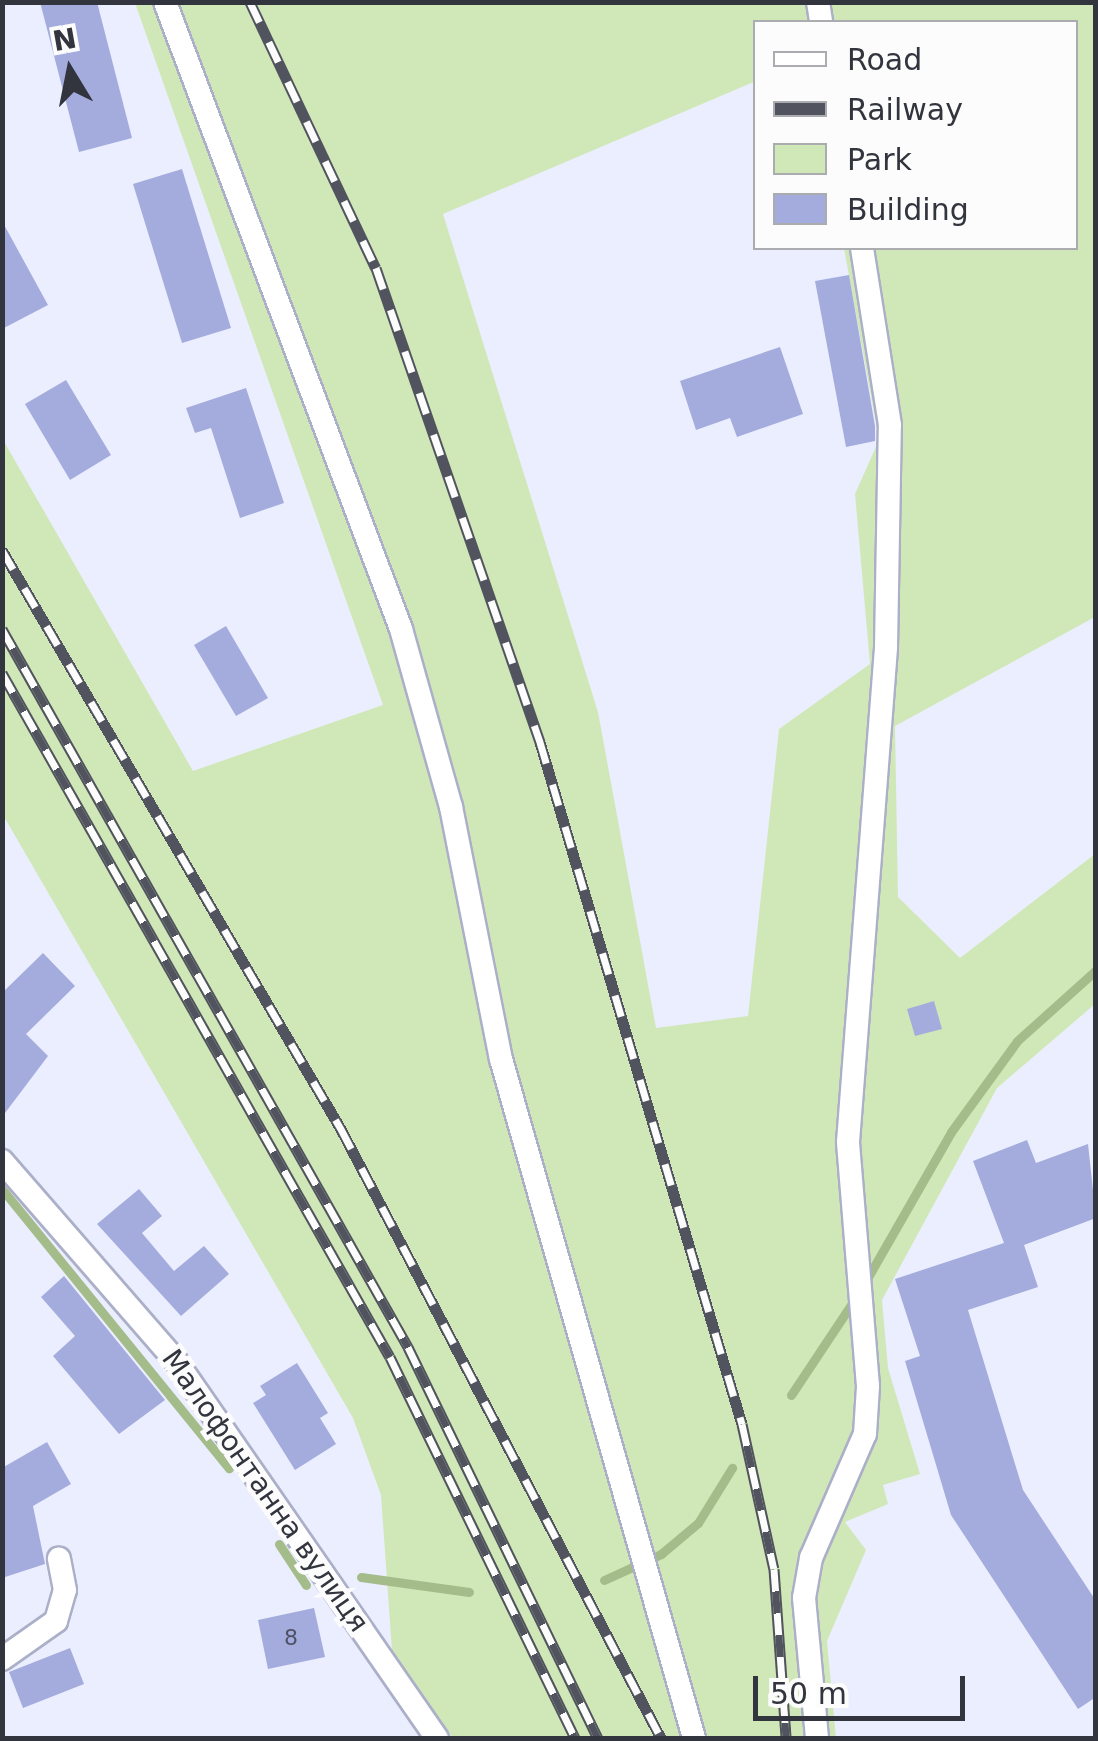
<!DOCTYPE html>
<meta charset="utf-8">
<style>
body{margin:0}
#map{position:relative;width:1098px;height:1741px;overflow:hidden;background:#ebeefe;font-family:"DejaVu Sans",sans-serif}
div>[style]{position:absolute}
.green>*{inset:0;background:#d0e8b7}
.stream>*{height:9px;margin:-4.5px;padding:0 4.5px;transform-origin:4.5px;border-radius:4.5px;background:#a4bb8a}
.building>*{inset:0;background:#a4acdd}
.roads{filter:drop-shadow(2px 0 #abafc8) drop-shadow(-2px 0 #abafc8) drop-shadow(0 2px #abafc8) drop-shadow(0 -2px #abafc8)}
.street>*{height:22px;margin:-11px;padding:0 11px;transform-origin:11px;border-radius:11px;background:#fff}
.rail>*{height:11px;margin-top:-5.5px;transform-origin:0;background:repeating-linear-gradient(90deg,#fcfcfc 0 22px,#51535e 0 44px);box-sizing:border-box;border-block:2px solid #51535e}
span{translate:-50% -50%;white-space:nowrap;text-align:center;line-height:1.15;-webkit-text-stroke:9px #fcfcfc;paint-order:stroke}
.number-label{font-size:22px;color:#4e5266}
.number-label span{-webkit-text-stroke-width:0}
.street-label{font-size:28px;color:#32343e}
.frame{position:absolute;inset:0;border:5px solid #32343e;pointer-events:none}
.legend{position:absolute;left:753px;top:20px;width:325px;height:230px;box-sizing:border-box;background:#fcfcfc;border:2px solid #abacb0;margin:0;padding:12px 18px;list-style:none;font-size:30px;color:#32343e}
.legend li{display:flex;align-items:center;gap:20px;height:50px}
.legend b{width:50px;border:2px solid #abacb0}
.north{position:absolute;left:20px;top:20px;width:100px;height:100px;-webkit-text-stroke:8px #fcfcfc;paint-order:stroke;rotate:350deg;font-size:28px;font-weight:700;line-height:40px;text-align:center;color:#32343e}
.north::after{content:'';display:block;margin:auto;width:35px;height:45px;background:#32343e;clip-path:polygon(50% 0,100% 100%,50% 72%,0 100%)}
.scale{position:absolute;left:753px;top:1676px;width:212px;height:45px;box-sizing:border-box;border:5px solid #32343e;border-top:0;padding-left:12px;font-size:30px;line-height:35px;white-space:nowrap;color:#32343e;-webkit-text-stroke:8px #fcfcfc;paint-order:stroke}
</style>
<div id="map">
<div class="green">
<div style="clip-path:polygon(evenodd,135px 3px,1095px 3px,1095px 617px,895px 726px,898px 897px,960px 958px,1095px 854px,1095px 1004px,997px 1088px,882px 1300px,888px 1368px,920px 1474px,883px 1485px,888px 1504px,845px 1522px,866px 1550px,827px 1641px,836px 1738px,453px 1738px,392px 1651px,381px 1495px,353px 1418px,3px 815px,2px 438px,193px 771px,383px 705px,135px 3px,756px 22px,1076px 22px,1076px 248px,844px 248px,879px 440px,855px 494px,870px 664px,779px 729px,748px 1016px,656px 1028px,598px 712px,443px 214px,756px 81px,756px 22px)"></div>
</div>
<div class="stream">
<div style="left:2px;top:1189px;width:360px;rotate:50.9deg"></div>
<div style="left:864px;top:1284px;width:175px;rotate:-60.2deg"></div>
<div style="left:951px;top:1132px;width:112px;rotate:-54deg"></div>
<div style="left:1017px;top:1041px;width:106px;rotate:-41.9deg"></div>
<div style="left:791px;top:1395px;width:118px;rotate:-56.4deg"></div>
<div style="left:279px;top:1544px;width:49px;rotate:56.6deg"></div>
<div style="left:361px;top:1577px;width:109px;rotate:7.9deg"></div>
<div style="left:604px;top:1580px;width:63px;rotate:-24.5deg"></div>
<div style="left:661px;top:1554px;width:48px;rotate:-40deg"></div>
<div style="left:698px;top:1523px;width:65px;rotate:-58.3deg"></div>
</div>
<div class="building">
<div style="clip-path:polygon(40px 2px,97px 2px,132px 138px,79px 152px)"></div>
<div style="clip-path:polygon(182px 169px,231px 328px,182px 343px,133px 184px)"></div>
<div style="clip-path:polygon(2px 221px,48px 305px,2px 329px)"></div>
<div style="clip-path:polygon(849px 275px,875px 426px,875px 441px,846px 447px,815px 281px)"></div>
<div style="clip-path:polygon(780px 347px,803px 414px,737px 437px,730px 418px,696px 430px,680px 381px)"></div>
<div style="clip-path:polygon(66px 380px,111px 455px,70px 480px,25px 404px)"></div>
<div style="clip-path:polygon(246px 388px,284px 503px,240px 518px,211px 428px,195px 433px,186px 408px)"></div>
<div style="clip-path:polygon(226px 626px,268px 698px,236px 716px,194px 645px)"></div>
<div style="clip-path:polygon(43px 953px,75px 986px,26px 1034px,48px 1056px,2px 1117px,2px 993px)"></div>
<div style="clip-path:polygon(934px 1001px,942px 1029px,915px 1036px,907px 1009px)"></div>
<div style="clip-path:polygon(1027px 1140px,1036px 1163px,1088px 1144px,1096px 1218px,1024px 1245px,1038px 1287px,968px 1310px,1023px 1490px,1096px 1601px,1096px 1697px,1078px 1709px,951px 1515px,905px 1361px,920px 1356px,895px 1279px,1004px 1243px,973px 1161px)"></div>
<div style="clip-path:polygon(139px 1189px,162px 1216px,142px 1233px,174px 1271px,204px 1246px,229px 1274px,181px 1316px,97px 1224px)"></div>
<div style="clip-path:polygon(64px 1276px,165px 1400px,119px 1434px,53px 1356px,75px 1336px,41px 1297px)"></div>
<div style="clip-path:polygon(297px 1363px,328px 1413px,320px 1418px,336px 1444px,295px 1470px,253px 1403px,266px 1395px,260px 1386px)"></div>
<div style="clip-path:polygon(47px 1442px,71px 1484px,33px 1506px,45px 1564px,2px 1578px,2px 1468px)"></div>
<div style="clip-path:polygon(314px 1608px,325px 1657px,268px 1669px,258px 1620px)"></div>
<div style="clip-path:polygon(70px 1648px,84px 1684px,23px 1708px,9px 1672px)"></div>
</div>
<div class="roads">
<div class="street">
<div style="left:165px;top:2px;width:670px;rotate:69.37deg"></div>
<div style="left:401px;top:629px;width:185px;rotate:74.3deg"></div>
<div style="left:451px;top:807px;width:257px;rotate:78.8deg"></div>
<div style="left:501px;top:1059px;width:706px;rotate:74.13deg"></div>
<div style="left:818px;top:2px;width:20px;rotate:81deg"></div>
<div style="left:2px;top:1161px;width:264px;rotate:49deg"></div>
<div style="left:175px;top:1360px;width:460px;rotate:55.3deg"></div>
<div style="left:2px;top:1659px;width:66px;rotate:-35.1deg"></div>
<div style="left:56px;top:1621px;width:32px;rotate:-74deg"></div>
<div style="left:65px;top:1590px;width:32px;rotate:-101deg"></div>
<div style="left:817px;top:1738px;width:141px;rotate:-95.3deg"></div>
<div style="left:804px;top:1598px;width:41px;rotate:-80.1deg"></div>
<div style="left:811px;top:1558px;width:135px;rotate:-66.5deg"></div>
<div style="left:865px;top:1434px;width:48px;rotate:-86.4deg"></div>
<div style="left:868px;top:1386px;width:245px;rotate:-94.7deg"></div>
<div style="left:848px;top:1142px;width:496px;rotate:-85.6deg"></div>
<div style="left:886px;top:647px;width:222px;rotate:-89deg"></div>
<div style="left:890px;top:425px;width:179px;rotate:-99deg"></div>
</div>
</div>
<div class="rail">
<div style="left:250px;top:2px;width:294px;rotate:64.7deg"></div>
<div style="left:376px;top:268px;width:502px;rotate:70.91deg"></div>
<div style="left:540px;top:742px;width:711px;rotate:73.5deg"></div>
<div style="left:742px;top:1424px;width:148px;rotate:77.6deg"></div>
<div style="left:774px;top:1569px;width:169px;rotate:85.9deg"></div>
<div style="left:2px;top:550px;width:671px;rotate:59.65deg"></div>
<div style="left:341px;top:1129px;width:688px;rotate:62.28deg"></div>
<div style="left:2px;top:629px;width:825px;rotate:60.51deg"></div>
<div style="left:408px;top:1347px;width:435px;rotate:64.1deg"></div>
<div style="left:2px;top:673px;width:786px;rotate:60.44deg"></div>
<div style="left:390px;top:1357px;width:424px;rotate:64.1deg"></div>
</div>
<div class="number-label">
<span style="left:291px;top:1638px">8</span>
</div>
<div class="street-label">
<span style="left:265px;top:1491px;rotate:55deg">Малофонтанна вулиця</span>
</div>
<div class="frame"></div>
<ul class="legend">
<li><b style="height:12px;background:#fff"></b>Road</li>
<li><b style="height:12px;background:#51535e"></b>Railway</li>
<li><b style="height:28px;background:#d0e8b7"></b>Park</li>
<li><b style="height:28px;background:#a4acdd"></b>Building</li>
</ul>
<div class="north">N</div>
<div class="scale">50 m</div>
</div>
